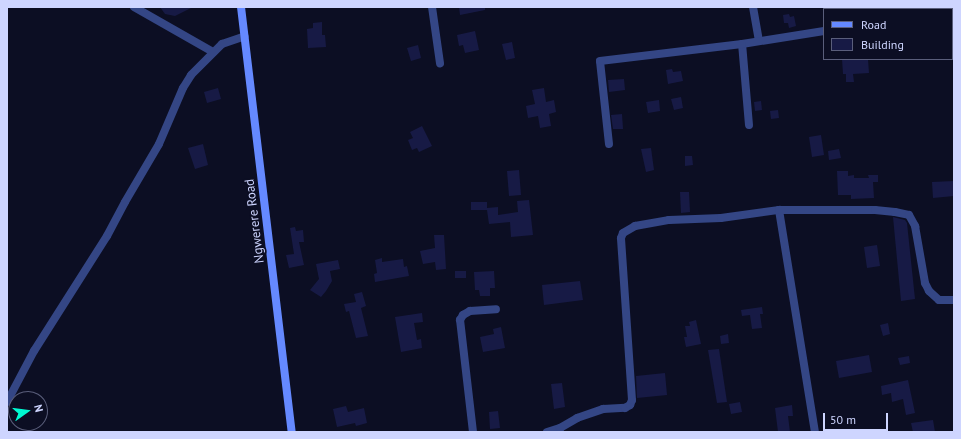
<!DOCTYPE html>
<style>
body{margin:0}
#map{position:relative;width:961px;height:439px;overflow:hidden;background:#0c0e23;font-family:"PT Sans",sans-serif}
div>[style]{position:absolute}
.building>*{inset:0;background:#171a45}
.minor>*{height:8px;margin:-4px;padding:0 4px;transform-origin:4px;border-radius:4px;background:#344685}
.secondary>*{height:8px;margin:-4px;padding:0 4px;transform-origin:4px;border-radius:4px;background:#6589ff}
span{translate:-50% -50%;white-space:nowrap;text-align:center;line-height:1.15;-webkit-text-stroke:3.5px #0c0e23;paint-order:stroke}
.street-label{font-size:13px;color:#ced5ff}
.frame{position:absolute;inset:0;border:8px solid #ced5ff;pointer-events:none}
.legend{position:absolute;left:823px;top:8px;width:130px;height:52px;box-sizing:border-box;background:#0c0e23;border:1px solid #5a5e7b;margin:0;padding:5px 7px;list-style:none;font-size:12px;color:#ced5ff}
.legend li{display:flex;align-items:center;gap:8px;height:20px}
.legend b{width:20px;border:1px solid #5a5e7b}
.north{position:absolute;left:8px;top:391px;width:40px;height:40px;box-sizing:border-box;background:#0c0e23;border:1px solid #5a5e7b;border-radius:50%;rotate:76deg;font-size:11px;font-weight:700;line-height:16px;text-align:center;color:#ced5ff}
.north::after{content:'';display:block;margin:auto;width:14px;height:18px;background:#00f9d2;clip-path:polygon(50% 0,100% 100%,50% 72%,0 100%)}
.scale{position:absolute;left:823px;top:413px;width:65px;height:18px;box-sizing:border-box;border:2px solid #ced5ff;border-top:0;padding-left:5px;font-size:12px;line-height:14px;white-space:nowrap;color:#ced5ff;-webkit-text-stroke:3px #0c0e23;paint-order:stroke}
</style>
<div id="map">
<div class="building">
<div style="clip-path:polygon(160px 7px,193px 7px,175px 16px,165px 14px)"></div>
<div style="clip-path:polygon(459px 7px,485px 7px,485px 10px,460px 15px)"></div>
<div style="clip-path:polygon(789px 14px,790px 17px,794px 16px,796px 26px,789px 28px,788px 23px,784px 23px,783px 15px)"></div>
<div style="clip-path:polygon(322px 22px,322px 35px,325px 35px,326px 47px,308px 48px,307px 29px,313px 28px,313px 23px)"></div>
<div style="clip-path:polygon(475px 31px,479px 50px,465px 53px,463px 45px,459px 46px,457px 35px)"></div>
<div style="clip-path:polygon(512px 42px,515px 58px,506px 60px,502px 44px)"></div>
<div style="clip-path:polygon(418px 45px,421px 58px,411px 61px,407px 48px)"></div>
<div style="clip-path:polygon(842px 59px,868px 59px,869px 73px,853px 74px,854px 82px,846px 82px,846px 74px,843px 74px)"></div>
<div style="clip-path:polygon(672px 69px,673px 72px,681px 71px,683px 81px,668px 84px,666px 70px)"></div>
<div style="clip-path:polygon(624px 79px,625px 90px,609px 92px,608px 80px)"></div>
<div style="clip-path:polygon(218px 88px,221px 99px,207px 103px,204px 92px)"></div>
<div style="clip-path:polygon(544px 88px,546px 102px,554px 100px,556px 112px,549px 114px,551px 126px,540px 128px,538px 116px,528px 118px,526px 106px,535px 104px,532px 90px)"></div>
<div style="clip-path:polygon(681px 97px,683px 108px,674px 110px,671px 99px)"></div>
<div style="clip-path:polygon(659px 100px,660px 111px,648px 113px,646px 102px)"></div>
<div style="clip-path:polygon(761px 101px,762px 110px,755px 111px,754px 102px)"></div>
<div style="clip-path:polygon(778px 110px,779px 118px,771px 119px,770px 111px)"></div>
<div style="clip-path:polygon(622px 114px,623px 129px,613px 129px,611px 115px)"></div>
<div style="clip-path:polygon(422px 126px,432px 146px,419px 152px,417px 148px,412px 150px,408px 140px,413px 138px,410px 132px)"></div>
<div style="clip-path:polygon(821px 135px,824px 155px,812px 157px,809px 137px)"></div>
<div style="clip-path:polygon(203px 144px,208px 165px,195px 169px,188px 148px)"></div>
<div style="clip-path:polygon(651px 148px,654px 170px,646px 172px,641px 149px)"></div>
<div style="clip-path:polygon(839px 149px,841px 158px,829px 160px,828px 151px)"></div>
<div style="clip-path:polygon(685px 156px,692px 156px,693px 165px,685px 166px)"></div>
<div style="clip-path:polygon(519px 170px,521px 195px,509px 196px,507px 171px)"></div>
<div style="clip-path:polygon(837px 171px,848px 171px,848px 176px,854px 175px,854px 178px,869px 178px,868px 175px,878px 175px,878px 182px,873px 182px,874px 198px,851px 199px,851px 195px,838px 195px)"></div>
<div style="clip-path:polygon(954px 181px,954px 196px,933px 198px,932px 182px)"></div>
<div style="clip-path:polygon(680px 192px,689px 192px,690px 212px,681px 213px)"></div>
<div style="clip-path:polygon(529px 200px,533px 235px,511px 237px,510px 222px,489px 224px,487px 210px,471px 210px,471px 202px,487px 202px,487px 208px,498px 207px,498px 215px,518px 212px,517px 201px)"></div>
<div style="clip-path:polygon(893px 217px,905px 220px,907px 223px,915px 299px,901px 301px)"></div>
<div style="clip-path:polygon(295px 227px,296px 231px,303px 230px,304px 242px,299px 242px,304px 265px,289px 268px,286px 255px,294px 254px,290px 228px)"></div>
<div style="clip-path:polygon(434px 235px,444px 235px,446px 269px,436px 270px,435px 262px,423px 264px,420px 251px,435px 248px)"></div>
<div style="clip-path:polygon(877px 245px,880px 266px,867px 268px,864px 247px)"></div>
<div style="clip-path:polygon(382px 258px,382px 262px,403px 259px,404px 267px,407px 266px,409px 276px,375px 282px,374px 274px,377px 273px,375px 260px)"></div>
<div style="clip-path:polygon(338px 260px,340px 269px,330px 271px,332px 281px,326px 291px,321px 297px,310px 290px,319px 279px,316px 264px)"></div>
<div style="clip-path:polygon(455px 271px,466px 271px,466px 278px,455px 278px)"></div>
<div style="clip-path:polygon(494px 271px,495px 288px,490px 288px,490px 296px,480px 296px,479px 290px,475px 290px,474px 272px)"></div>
<div style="clip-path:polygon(580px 281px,583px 300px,544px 305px,542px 285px)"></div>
<div style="clip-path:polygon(362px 292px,366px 306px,361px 308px,368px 336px,356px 338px,349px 311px,346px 312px,344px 304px,356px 302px,354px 294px)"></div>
<div style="clip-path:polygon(762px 307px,763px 314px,760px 314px,762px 328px,752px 329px,750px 315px,742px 316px,741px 310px)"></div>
<div style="clip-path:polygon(422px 313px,423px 322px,414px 323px,417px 340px,421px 339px,422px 348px,401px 352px,395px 317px)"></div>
<div style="clip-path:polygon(696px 320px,701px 344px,686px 347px,684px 337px,687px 337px,685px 326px,690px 326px,689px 322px)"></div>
<div style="clip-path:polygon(888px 323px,890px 334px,883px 336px,880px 325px)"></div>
<div style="clip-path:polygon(501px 327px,505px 348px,483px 352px,480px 337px,494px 334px,493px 329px)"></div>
<div style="clip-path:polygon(728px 334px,729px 343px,721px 344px,720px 336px)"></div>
<div style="clip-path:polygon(719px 349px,727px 402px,717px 403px,708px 350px)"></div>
<div style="clip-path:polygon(869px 355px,872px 372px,839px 378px,836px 361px)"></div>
<div style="clip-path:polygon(909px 356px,910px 363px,900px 365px,898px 358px)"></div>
<div style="clip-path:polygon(665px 373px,667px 395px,637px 398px,636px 376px)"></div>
<div style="clip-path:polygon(908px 380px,915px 413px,906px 415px,903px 399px,892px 402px,891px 393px,882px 395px,881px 386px)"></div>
<div style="clip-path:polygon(562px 383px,565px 407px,554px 409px,551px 384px)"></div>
<div style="clip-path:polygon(740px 402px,742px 412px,731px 414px,729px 404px)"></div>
<div style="clip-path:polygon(792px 405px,793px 416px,788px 416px,790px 432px,778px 432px,775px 408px)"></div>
<div style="clip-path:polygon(346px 406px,348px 412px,364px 408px,367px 423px,356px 426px,355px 423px,337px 427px,333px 409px)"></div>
<div style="clip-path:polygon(498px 411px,500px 428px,490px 429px,489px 412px)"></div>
<div style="clip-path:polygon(933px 420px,935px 432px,913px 432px,911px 423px)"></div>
</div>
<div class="minor">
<div style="left:134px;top:7px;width:91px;rotate:29.7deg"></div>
<div style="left:432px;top:7px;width:57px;rotate:81.9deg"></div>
<div style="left:753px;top:7px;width:34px;rotate:80deg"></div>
<div style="left:948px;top:7px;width:2px;rotate:63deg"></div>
<div style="left:952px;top:35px;width:13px;rotate:81deg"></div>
<div style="left:749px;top:125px;width:81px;rotate:-94.9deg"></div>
<div style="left:742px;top:44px;width:83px;rotate:-9deg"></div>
<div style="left:609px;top:144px;width:83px;rotate:-96.2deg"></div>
<div style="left:600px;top:61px;width:143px;rotate:-6.8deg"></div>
<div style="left:779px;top:210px;width:225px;rotate:80.8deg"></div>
<div style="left:7px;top:402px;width:58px;rotate:-62.1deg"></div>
<div style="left:34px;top:351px;width:136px;rotate:-57.6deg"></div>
<div style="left:107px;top:236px;width:38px;rotate:-62deg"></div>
<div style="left:125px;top:202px;width:67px;rotate:-59.6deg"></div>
<div style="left:159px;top:144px;width:61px;rotate:-66.8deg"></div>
<div style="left:183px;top:88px;width:15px;rotate:-58deg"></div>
<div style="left:191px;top:75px;width:44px;rotate:-45deg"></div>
<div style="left:222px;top:44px;width:24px;rotate:-19deg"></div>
<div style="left:473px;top:432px;width:113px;rotate:-96.6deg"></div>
<div style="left:460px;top:320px;width:6px;rotate:-59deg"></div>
<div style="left:463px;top:315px;width:8px;rotate:-30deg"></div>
<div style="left:470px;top:311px;width:26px;rotate:-4deg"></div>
<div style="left:547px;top:432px;width:14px;rotate:-17deg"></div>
<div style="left:560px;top:428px;width:20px;rotate:-30deg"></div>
<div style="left:577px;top:418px;width:28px;rotate:-19deg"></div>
<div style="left:603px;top:409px;width:22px;rotate:-3deg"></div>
<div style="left:625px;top:408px;width:6px;rotate:-31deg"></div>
<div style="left:630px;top:405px;width:5px;rotate:-68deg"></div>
<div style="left:632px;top:400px;width:162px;rotate:-93.9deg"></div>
<div style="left:621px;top:238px;width:5px;rotate:-68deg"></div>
<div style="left:623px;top:233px;width:14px;rotate:-30deg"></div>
<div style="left:635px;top:226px;width:35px;rotate:-10deg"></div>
<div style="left:669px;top:220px;width:52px;rotate:-2.2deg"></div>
<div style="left:721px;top:218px;width:59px;rotate:-7.9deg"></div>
<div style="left:779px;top:210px;width:96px"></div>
<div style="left:875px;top:210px;width:20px;rotate:6deg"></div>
<div style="left:895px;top:212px;width:14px;rotate:12deg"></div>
<div style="left:909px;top:215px;width:13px;rotate:61deg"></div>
<div style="left:915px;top:226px;width:58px;rotate:80deg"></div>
<div style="left:925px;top:283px;width:9px;rotate:63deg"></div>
<div style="left:929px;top:291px;width:13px;rotate:42deg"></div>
<div style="left:939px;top:300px;width:15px"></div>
</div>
<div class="secondary">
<div style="left:241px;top:7px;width:428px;rotate:83.2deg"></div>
</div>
<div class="street-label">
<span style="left:255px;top:221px;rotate:-97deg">Ngwerere Road</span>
</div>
<div class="frame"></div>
<ul class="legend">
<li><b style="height:5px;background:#6589ff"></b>Road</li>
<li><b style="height:11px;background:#171a45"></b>Building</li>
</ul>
<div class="north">N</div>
<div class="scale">50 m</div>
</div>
